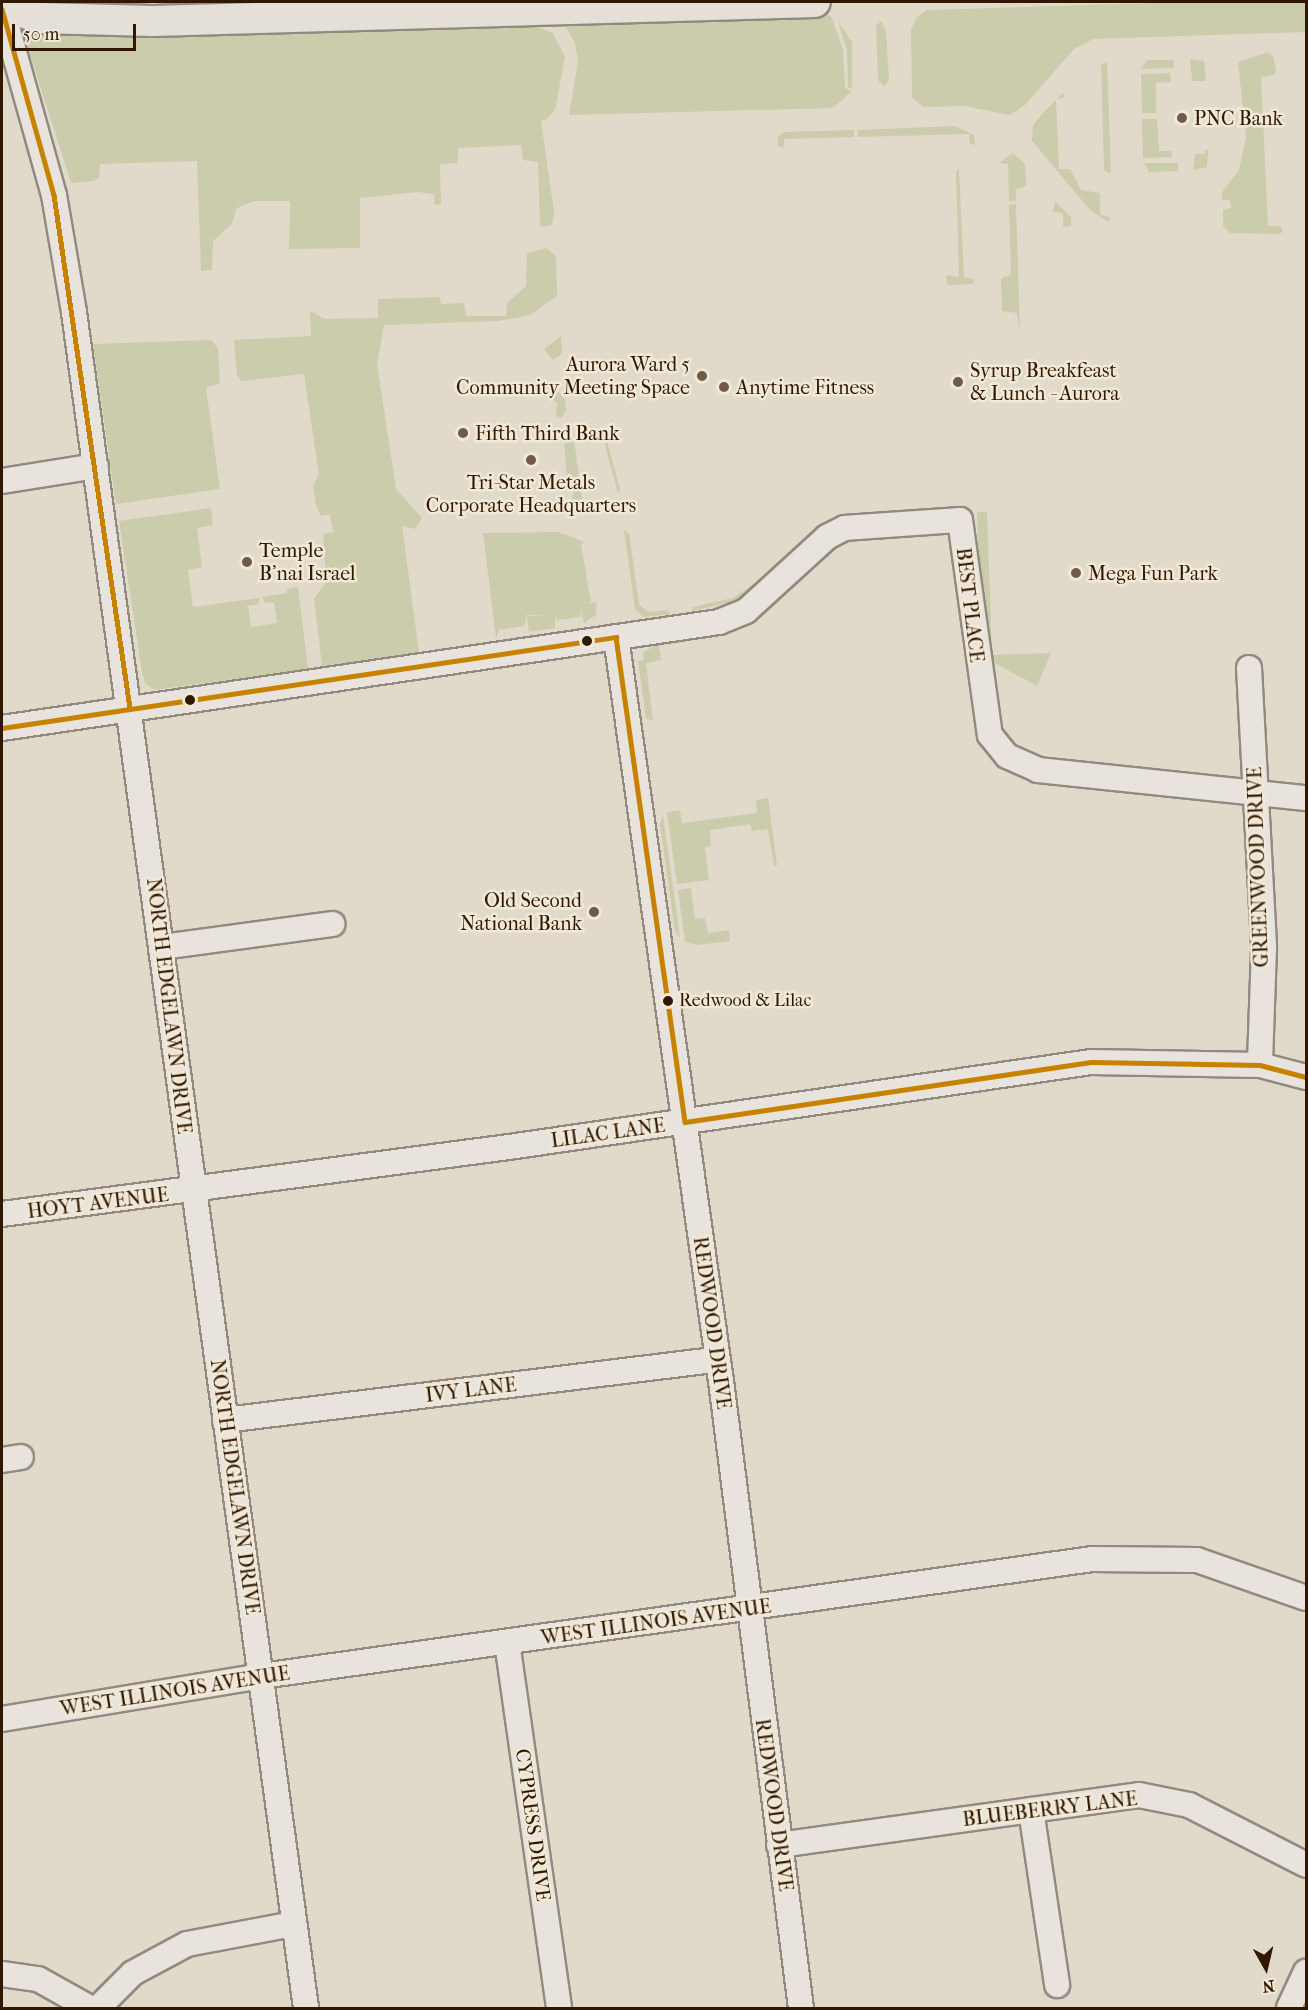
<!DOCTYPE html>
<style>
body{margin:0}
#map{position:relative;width:1308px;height:2010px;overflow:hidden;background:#e1dacb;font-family:"IM FELL French Canon",serif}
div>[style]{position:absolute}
.green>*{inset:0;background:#caccac}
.roads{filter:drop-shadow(2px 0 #928a7f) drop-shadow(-2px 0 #928a7f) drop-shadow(0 2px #928a7f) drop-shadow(0 -2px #928a7f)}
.minor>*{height:24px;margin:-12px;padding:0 12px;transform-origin:12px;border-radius:12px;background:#e8e4dd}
.major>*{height:30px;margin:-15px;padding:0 15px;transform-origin:15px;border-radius:15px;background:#e4e0d8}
.bus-1>*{height:4.5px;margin:-2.25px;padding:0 2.25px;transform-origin:2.25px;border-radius:2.25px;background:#c68200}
.dots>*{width:16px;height:16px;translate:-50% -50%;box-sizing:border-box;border:3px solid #f1e9d8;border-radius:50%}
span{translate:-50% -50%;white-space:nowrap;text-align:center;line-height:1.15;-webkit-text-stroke:5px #f1e9d8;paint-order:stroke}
.bus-label{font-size:18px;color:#321700}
.left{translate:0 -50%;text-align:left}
.poi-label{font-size:20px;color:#321700}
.right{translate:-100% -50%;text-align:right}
.street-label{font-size:20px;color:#321700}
.frame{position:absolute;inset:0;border:3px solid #321700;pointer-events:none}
.north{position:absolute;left:1236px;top:1938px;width:60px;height:60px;-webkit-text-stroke:4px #f1e9d8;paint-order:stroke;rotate:172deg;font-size:16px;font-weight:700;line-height:24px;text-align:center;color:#321700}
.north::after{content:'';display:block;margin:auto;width:21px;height:27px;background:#321700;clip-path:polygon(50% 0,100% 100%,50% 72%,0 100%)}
.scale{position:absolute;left:12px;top:24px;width:124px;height:27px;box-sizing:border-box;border:3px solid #321700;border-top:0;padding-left:8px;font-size:18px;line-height:21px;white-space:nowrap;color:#321700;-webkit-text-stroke:4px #f1e9d8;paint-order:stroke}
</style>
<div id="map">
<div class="green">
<div style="clip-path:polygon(1183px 2px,1306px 2px,1306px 32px,1093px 39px,1074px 49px,1025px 105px,1010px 115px,964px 106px,923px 107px,912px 97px,911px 29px,917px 17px,927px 10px)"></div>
<div style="clip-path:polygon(823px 14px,831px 16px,843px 49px,845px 88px,851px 92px,833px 108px,569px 115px,578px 61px,575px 43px,563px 23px)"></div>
<div style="clip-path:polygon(838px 21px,852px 42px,852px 88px,848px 87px,847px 51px)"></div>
<div style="clip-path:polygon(881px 21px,886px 31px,889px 80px,884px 87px,878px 80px,876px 26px)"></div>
<div style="clip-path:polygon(528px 23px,553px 33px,565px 57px,555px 110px,547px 119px,541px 121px,554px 212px,552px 225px,540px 227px,538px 162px,523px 160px,521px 145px,458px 148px,458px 163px,440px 164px,441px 204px,435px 205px,434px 194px,418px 192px,360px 198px,360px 248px,289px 249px,290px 201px,254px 201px,237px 208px,231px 225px,213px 241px,212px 270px,201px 271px,197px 161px,100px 164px,99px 177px,94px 181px,71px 183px,28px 48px,35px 30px)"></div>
<div style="clip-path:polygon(1268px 52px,1273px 56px,1276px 70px,1274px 75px,1261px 77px,1268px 226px,1280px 226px,1283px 230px,1280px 234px,1230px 233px,1223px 226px,1223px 210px,1231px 208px,1230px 200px,1222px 200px,1222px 192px,1239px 170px,1246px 137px,1238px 62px)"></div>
<div style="clip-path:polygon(1190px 59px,1204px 61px,1206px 81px,1192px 81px)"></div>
<div style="clip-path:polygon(1147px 60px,1174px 60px,1174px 68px,1141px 69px)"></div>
<div style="clip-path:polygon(1107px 62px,1111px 171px,1109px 173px,1104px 170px,1101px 65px)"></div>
<div style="clip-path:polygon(1170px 73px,1171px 82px,1156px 83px,1156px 113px,1142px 113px,1141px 74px)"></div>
<div style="clip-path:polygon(1063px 93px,1065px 97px,1056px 100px,1059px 169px,1070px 169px,1081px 190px,1100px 193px,1100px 215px,1110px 217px,1109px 222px,1091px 211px,1032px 141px,1033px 125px,1043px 113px)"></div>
<div style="clip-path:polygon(1142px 119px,1157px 119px,1159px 151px,1172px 151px,1172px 157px,1143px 158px)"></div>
<div style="clip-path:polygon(955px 126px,974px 135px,975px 145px,970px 144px,969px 134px,858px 137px,858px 130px)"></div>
<div style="clip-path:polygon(854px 130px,854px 137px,784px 139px,784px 148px,777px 146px,778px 137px,784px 132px)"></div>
<div style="clip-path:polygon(1205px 150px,1208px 150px,1207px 167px,1193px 170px,1195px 154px,1205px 154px)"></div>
<div style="clip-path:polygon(1013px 153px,1025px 164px,1026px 186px,1016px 189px,1016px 201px,1009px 201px,1008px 164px,999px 163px)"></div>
<div style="clip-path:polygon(1144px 163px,1178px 163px,1178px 171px,1149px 172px)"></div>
<div style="clip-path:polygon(959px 168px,964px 277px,975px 280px,972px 284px,948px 285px,946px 275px,959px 277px,956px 172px)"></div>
<div style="clip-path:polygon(1055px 201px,1071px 217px,1071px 226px,1063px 227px,1063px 213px,1053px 212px)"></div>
<div style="clip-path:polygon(1016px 204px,1016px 205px,1020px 333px,1017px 313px,1002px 311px,1001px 278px,1011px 275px,1009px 205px)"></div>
<div style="clip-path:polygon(546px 248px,556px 256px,557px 296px,530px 315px,498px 321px,384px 325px,377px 364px,396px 489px,422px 518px,415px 529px,402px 526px,419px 653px,322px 666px,314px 599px,326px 582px,323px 534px,333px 532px,330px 514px,321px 516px,316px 505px,313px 485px,319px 475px,304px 374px,241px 381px,237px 375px,234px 340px,311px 336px,310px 311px,325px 319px,378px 318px,378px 299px,440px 297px,441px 304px,464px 303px,466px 316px,506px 316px,507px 303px,526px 286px,527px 253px)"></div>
<div style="clip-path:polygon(561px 336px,562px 354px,553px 360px,544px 349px)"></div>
<div style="clip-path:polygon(211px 340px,218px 348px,220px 383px,206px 388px,220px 489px,116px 504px,93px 344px)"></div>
<div style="clip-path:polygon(548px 381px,565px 399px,566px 411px,561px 418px,556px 416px,557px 403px,537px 386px)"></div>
<div style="clip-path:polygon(548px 433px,574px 440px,583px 508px,572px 500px,575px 481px,567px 479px,564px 441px,541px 441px,540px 436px)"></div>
<div style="clip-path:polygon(606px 437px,620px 489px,618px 493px,606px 449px)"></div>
<div style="clip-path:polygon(211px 508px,213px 525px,197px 528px,202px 567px,188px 570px,193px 607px,259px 598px,259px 604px,248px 606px,251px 627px,277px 623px,274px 602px,265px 603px,262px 597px,287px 593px,286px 589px,298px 587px,308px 669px,154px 690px,145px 683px,142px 672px,119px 521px)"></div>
<div style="clip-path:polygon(977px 512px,987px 512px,992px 655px,1051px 653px,1037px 686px,991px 661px,979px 578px)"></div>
<div style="clip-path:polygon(624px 530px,629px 533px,639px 605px,649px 612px,667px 610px,671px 614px,644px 617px,635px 609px)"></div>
<div style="clip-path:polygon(558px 532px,584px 542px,581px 545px,591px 602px,580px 604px,597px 602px,596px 615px,584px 623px,580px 607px,581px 617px,557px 620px,555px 616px,555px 628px,529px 632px,527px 616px,555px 615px,527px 615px,524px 626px,499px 630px,496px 639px,483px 533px)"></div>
<div style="clip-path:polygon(767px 575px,736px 601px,692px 611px,693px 607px,733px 598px)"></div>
<div style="clip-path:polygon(728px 634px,659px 646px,661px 660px,646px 663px,653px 721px,646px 718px,638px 661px,644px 660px,643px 652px,658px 644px)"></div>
<div style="clip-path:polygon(768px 798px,777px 865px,774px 866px,768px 829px,752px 831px,750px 824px,710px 830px,711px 846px,705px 847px,709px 880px,677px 884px,667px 812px,680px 810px,682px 823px,757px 813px,756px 800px)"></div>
<div style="clip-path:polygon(663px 815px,680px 938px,675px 931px,660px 824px)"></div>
<div style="clip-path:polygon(691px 888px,695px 919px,705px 918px,708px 933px,729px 930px,730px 941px,697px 945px,685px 942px,678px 890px)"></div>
</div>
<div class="roads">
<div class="minor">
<div style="left:2px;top:9px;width:193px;rotate:74.4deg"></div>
<div style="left:54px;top:195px;width:119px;rotate:80.3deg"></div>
<div style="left:74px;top:312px;width:1712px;rotate:82.21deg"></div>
<div style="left:2px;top:481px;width:95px;rotate:-9.1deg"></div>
<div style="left:616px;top:637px;width:751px;rotate:81.97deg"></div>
<div style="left:721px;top:1381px;width:632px;rotate:82.73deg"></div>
<div style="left:1249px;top:668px;width:280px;rotate:86.9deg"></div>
<div style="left:1264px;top:948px;width:117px;rotate:92deg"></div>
<div style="left:2px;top:728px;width:725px;rotate:-8.41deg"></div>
<div style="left:719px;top:622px;width:29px;rotate:-22deg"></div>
<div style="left:746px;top:611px;width:110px;rotate:-42.4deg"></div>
<div style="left:827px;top:537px;width:20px;rotate:-27deg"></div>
<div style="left:845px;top:528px;width:115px;rotate:-4deg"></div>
<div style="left:960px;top:520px;width:217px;rotate:82.1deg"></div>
<div style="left:990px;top:735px;width:27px;rotate:51deg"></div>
<div style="left:1007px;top:756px;width:34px;rotate:24deg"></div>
<div style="left:1038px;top:770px;width:269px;rotate:6deg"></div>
<div style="left:162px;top:947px;width:172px;rotate:-7.7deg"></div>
<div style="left:2px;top:1214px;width:511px;rotate:-7.53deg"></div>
<div style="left:509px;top:1147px;width:588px;rotate:-8.31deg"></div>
<div style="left:1091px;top:1062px;width:169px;rotate:1deg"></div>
<div style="left:1260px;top:1065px;width:48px;rotate:14.6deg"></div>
<div style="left:225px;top:1420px;width:496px;rotate:-7deg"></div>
<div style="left:2px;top:1460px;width:19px;rotate:-9deg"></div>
<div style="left:507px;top:1642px;width:370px;rotate:81.9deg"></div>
<div style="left:2px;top:1719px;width:264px;rotate:-9.4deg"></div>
<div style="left:262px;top:1676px;width:838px;rotate:-8.02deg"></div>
<div style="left:1092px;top:1559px;width:105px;rotate:0.5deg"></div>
<div style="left:1197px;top:1560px;width:115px;rotate:19.2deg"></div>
<div style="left:1031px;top:1810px;width:177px;rotate:81.5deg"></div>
<div style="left:779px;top:1845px;width:363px;rotate:-7.9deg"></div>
<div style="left:1139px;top:1795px;width:51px;rotate:11.3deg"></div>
<div style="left:1189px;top:1805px;width:131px;rotate:27.1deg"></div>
<div style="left:2px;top:1974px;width:36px;rotate:8deg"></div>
<div style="left:38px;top:1979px;width:60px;rotate:29.1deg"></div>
<div style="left:98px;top:2008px;width:49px;rotate:-45deg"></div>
<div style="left:133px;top:1973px;width:61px;rotate:-28.2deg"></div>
<div style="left:187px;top:1944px;width:108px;rotate:-10.7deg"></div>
<div style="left:1289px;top:2008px;width:40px;rotate:-65deg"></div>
</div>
<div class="major">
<div style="left:2px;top:6px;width:41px;rotate:17.1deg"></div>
<div style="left:41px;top:18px;width:112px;rotate:1.5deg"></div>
<div style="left:153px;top:21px;width:662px;rotate:-1.64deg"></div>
</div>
</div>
<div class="bus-1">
<div style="left:2px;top:9px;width:193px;rotate:74.4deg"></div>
<div style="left:54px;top:195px;width:519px;rotate:81.57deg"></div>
<div style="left:616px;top:637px;width:490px;rotate:81.9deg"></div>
<div style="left:2px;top:728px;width:621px;rotate:-8.43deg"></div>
<div style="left:685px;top:1122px;width:410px;rotate:-8.4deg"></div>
<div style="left:1091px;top:1062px;width:169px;rotate:1deg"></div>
<div style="left:1260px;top:1065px;width:48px;rotate:14.6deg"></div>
</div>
<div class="dots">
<div style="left:1182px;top:118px;background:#6f5b47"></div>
<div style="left:702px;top:376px;background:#6f5b47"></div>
<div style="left:958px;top:382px;background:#6f5b47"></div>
<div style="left:724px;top:387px;background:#6f5b47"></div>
<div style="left:463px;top:433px;background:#6f5b47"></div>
<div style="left:531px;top:460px;background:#6f5b47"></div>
<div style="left:247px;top:562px;background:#6f5b47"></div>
<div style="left:1076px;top:573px;background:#6f5b47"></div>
<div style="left:587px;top:641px;background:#321700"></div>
<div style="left:190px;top:700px;background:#321700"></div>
<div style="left:594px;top:912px;background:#6f5b47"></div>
<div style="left:668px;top:1001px;background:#321700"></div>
</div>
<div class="bus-label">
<span class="left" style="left:679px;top:1001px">Redwood &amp; Lilac</span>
</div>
<div class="poi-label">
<span class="left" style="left:1194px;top:118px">PNC Bank</span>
<span class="right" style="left:690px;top:376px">Aurora Ward 5<br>Community Meeting Space</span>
<span class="left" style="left:970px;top:382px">Syrup Breakfeast<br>&amp; Lunch - Aurora</span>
<span class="left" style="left:736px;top:387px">Anytime Fitness</span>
<span class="left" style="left:475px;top:433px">Fifth Third Bank</span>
<span style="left:531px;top:494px">Tri-Star Metals<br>Corporate Headquarters</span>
<span class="left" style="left:259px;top:562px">Temple<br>B'nai Israel</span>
<span class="left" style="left:1088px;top:573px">Mega Fun Park</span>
<span class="right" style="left:582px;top:912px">Old Second<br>National Bank</span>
</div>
<div class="street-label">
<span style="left:970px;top:605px;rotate:83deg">BEST PLACE</span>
<span style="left:1258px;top:867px;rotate:-92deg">GREENWOOD DRIVE</span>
<span style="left:169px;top:1006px;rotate:83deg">NORTH EDGELAWN DRIVE</span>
<span style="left:608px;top:1133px;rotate:-8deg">LILAC LANE</span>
<span style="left:98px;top:1203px;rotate:-7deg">HOYT AVENUE</span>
<span style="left:712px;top:1323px;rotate:82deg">REDWOOD DRIVE</span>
<span style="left:471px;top:1390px;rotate:-7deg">IVY LANE</span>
<span style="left:235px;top:1487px;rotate:82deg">NORTH EDGELAWN DRIVE</span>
<span style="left:656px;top:1622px;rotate:-8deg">WEST ILLINOIS AVENUE</span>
<span style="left:175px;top:1691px;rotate:-9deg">WEST ILLINOIS AVENUE</span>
<span style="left:774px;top:1805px;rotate:82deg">REDWOOD DRIVE</span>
<span style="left:1050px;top:1809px;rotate:-7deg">BLUEBERRY LANE</span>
<span style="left:533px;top:1825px;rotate:82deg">CYPRESS DRIVE</span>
</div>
<div class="frame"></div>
<div class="north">N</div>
<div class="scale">50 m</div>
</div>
